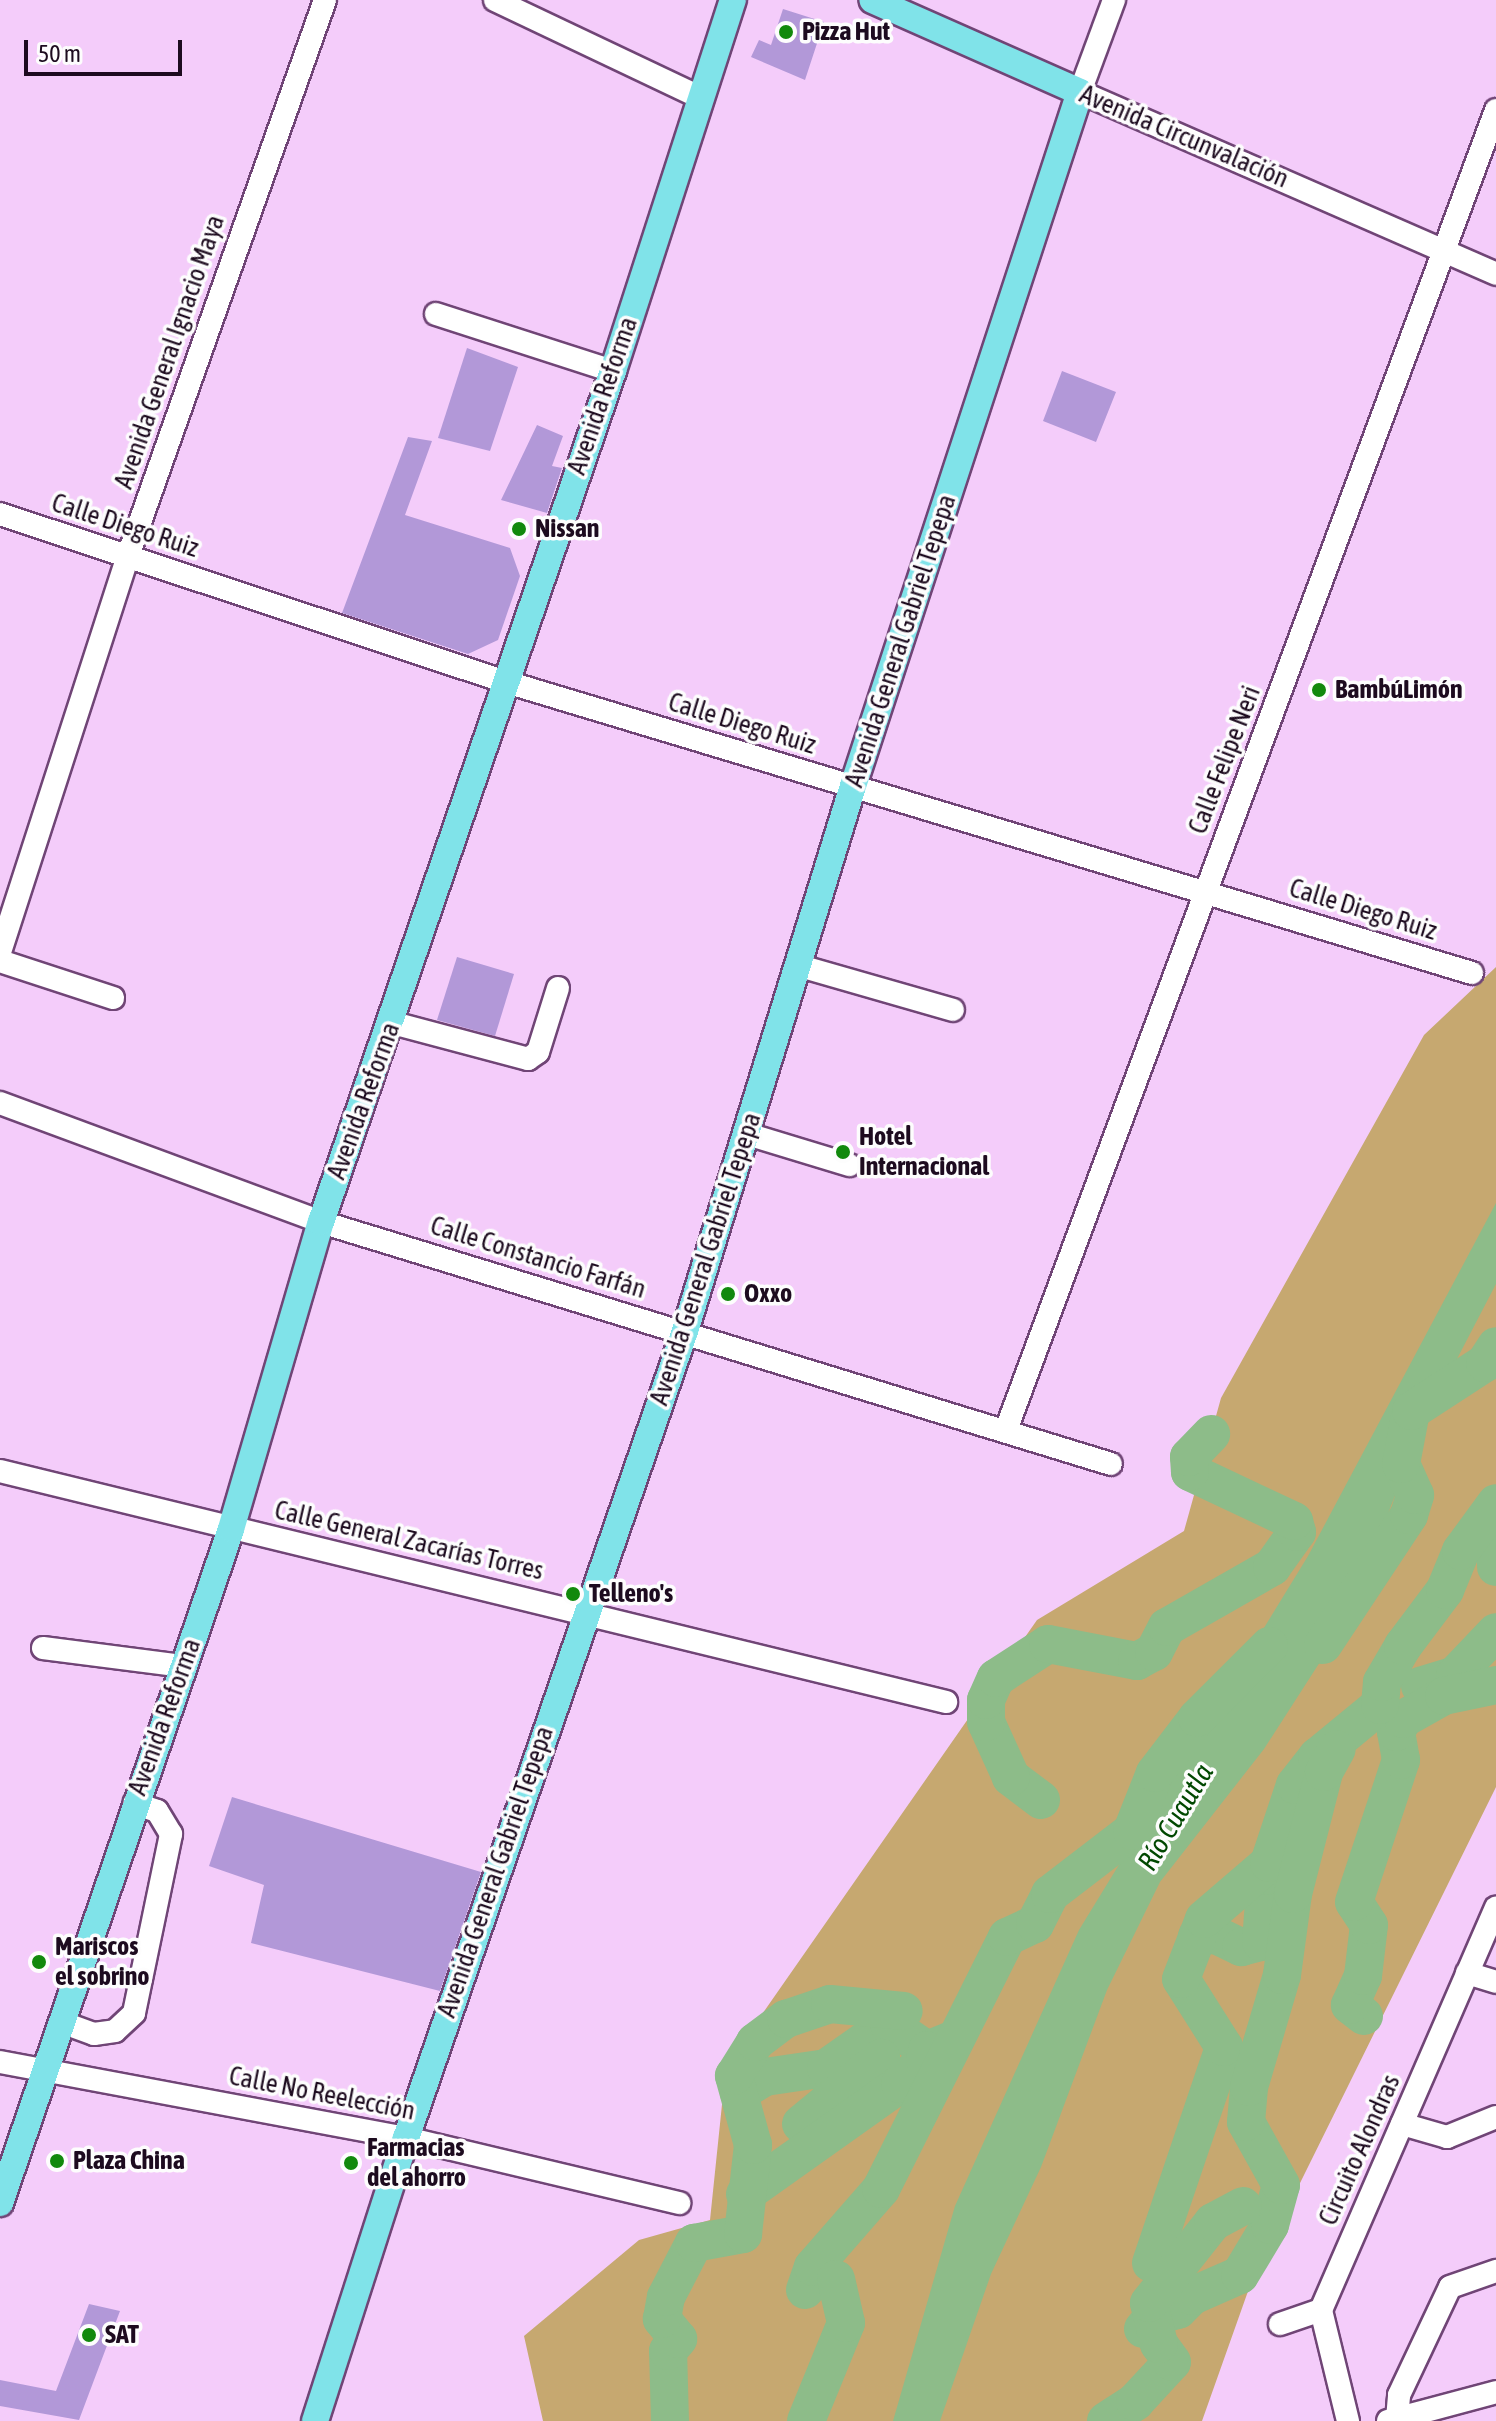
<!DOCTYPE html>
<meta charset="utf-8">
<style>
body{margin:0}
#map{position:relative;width:1496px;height:2421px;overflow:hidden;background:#f4ccfa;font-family:"Asap Condensed",sans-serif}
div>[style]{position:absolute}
.green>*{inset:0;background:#c6a870}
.water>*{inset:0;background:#8dbc89}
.river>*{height:38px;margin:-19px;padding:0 19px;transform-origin:19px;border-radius:19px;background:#8dbc89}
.building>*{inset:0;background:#b298d8}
.roads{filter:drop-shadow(2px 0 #704576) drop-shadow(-2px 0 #704576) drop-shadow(0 2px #704576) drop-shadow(0 -2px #704576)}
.minor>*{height:22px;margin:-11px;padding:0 11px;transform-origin:11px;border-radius:11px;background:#fff}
.major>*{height:26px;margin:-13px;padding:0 13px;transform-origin:13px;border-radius:13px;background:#80e3e9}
.dots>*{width:22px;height:22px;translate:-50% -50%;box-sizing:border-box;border:4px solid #fdfdfd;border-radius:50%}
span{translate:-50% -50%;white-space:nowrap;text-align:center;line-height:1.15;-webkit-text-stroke:7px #fdfdfd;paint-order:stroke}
.poi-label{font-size:26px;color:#1d0b1f;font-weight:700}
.left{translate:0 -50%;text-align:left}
.street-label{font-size:26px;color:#1d0b1f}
.water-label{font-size:28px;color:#014801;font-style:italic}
.scale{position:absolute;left:24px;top:40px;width:158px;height:36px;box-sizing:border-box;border:4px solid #1d0b1f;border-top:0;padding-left:10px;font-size:24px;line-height:28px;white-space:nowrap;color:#1d0b1f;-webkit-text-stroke:6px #fdfdfd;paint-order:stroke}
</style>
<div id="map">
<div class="green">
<div style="clip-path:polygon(1496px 967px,1496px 1787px,1252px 2280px,1202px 2421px,543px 2421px,524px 2336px,639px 2240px,710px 2220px,726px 2066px,1037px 1620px,1184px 1531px,1221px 1398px,1424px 1035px)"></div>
</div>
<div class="water">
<div style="clip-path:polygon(1496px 1203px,1496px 1284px,1421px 1428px,1347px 1620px,1264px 1749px,1160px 1882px,1107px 1990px,1041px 2167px,991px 2274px,940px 2421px,893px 2421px,955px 2206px,1079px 1930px,1308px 1556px)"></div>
</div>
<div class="river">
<div style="left:1496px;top:1549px;width:18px;rotate:90deg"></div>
<div style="left:1323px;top:1645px;width:156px;rotate:-56.5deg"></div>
<div style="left:1409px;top:1515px;width:21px;rotate:-73deg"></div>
<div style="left:1415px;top:1495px;width:34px;rotate:-114deg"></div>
<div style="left:1401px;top:1464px;width:54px;rotate:-79.3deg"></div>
<div style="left:1411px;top:1411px;width:88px;rotate:-33deg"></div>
<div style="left:1485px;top:1363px;width:20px;rotate:-57deg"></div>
<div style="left:1420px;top:1686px;width:37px;rotate:-17deg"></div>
<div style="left:1455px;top:1675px;width:59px;rotate:-46.4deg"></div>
<div style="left:1041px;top:1800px;width:38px;rotate:-143deg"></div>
<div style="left:1011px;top:1777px;width:60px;rotate:-114.4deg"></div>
<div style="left:986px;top:1722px;width:22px;rotate:-90deg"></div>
<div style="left:986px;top:1700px;width:24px;rotate:-66deg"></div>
<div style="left:996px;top:1678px;width:62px;rotate:-33.2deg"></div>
<div style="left:1048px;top:1644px;width:91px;rotate:10.8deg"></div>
<div style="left:1137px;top:1661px;width:19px;rotate:-28deg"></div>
<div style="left:1154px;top:1652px;width:28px;rotate:-63deg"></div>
<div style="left:1167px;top:1627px;width:121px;rotate:-29.7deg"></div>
<div style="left:1272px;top:1567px;width:43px;rotate:-54.5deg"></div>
<div style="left:1297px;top:1532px;width:11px;rotate:-105deg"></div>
<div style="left:1294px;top:1521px;width:115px;rotate:-154.8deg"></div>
<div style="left:1190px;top:1472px;width:15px;rotate:-94deg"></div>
<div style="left:1189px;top:1457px;width:32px;rotate:-46deg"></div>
<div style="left:1197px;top:1936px;width:19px;rotate:-3deg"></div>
<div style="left:1216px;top:1935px;width:28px;rotate:26deg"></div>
<div style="left:1241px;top:1947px;width:21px;rotate:-14deg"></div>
<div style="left:1261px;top:1942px;width:66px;rotate:-85.7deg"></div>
<div style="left:1266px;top:1876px;width:30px;rotate:-66deg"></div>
<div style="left:1364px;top:2016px;width:18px;rotate:-142deg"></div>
<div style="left:1350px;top:2005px;width:32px;rotate:-66deg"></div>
<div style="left:1363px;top:1976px;width:51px;rotate:-83.3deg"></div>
<div style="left:1369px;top:1925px;width:27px;rotate:-123deg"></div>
<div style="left:1354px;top:1902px;width:150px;rotate:-71.7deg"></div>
<div style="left:1401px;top:1760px;width:28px;rotate:-100deg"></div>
<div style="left:1396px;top:1732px;width:15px;rotate:-62deg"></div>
<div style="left:1403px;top:1719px;width:47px;rotate:-29.3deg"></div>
<div style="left:1444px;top:1696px;width:53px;rotate:-11.9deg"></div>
<div style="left:739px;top:2093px;width:31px;rotate:-32deg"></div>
<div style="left:765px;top:2077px;width:62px;rotate:-8.4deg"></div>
<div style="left:826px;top:2068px;width:77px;rotate:-34.9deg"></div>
<div style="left:889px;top:2024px;width:46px;rotate:34.4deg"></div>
<div style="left:927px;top:2050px;width:31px;rotate:-22deg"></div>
<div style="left:801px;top:2124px;width:104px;rotate:-39.5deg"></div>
<div style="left:745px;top:2194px;width:190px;rotate:-35.4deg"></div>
<div style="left:900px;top:2084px;width:35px;rotate:-44deg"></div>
<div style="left:925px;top:2060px;width:10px;rotate:-79deg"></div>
<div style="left:1151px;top:2263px;width:228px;rotate:-71.3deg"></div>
<div style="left:1224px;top:2047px;width:80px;rotate:-122.3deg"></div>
<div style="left:1181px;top:1979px;width:64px;rotate:-69deg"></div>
<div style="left:1204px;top:1919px;width:86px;rotate:-40.7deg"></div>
<div style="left:1269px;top:1863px;width:82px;rotate:-71.6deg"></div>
<div style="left:1295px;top:1785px;width:36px;rotate:-52deg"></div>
<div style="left:1317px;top:1757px;width:82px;rotate:-39.5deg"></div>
<div style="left:1380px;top:1705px;width:23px;rotate:-85deg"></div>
<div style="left:1382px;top:1682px;width:42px;rotate:-59.7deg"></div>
<div style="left:1403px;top:1646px;width:70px;rotate:-53.1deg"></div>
<div style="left:1445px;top:1590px;width:42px;rotate:-67.7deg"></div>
<div style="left:1461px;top:1551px;width:59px;rotate:-53.9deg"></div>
<div style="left:805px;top:2290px;width:24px;rotate:-71deg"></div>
<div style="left:813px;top:2267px;width:103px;rotate:-48.9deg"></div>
<div style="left:881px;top:2189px;width:282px;rotate:-63.4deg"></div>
<div style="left:1007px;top:1937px;width:31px;rotate:-25deg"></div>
<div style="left:1035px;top:1924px;width:34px;rotate:-63deg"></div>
<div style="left:1050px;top:1894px;width:103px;rotate:-37.5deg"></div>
<div style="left:1132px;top:1831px;width:62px;rotate:-68.4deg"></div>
<div style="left:1155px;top:1773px;width:69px;rotate:-52.6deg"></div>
<div style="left:1197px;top:1718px;width:102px;rotate:-45deg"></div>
<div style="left:1143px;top:2329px;width:16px;rotate:-50deg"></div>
<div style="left:1153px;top:2317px;width:26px;rotate:-16deg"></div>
<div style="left:1178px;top:2310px;width:20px;rotate:-45deg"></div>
<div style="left:1192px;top:2296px;width:52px;rotate:-23.6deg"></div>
<div style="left:1240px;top:2275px;width:58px;rotate:-59deg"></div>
<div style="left:1270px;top:2225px;width:41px;rotate:-74.6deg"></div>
<div style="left:1281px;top:2185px;width:72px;rotate:-119.1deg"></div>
<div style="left:1246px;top:2122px;width:35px;rotate:-85deg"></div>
<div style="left:1249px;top:2087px;width:117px;rotate:-73.6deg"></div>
<div style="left:1282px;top:1975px;width:82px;rotate:-82.3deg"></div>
<div style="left:1293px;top:1894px;width:126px;rotate:-75.7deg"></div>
<div style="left:1324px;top:1772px;width:26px;rotate:-61deg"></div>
<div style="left:670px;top:2421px;width:70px;rotate:-91.6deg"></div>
<div style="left:668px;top:2351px;width:16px;rotate:-50deg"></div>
<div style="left:678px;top:2339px;width:26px;rotate:-129deg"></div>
<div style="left:662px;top:2319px;width:22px;rotate:-80deg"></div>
<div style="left:666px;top:2297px;width:61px;rotate:-62.6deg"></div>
<div style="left:694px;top:2243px;width:50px;rotate:-10.4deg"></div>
<div style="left:743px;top:2234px;width:90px;rotate:-83.6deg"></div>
<div style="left:753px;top:2145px;width:72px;rotate:-105.4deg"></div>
<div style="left:734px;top:2076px;width:40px;rotate:-58deg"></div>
<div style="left:755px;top:2042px;width:39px;rotate:-37deg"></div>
<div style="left:786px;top:2019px;width:46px;rotate:-18.8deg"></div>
<div style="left:830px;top:2004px;width:74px;rotate:5.4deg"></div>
<div style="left:806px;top:2421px;width:106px;rotate:-67.8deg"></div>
<div style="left:846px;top:2323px;width:45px;rotate:-102.8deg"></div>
<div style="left:1106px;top:2421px;width:35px;rotate:-33deg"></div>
<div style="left:1135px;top:2402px;width:54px;rotate:-47.2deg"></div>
<div style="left:1172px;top:2362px;width:22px;rotate:-126deg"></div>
<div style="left:1159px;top:2344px;width:42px;rotate:-103.7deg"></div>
<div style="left:1149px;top:2303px;width:103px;rotate:-51.7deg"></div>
<div style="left:1213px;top:2222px;width:34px;rotate:-28deg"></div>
</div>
<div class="building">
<div style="clip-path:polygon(783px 9px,824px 22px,805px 80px,751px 57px,759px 40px,771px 45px)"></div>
<div style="clip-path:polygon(467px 348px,518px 367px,490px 451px,438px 438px)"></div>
<div style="clip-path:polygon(1062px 371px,1116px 392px,1096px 442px,1043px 421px)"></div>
<div style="clip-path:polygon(537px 425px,563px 436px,552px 466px,562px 468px,547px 513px,501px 500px)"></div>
<div style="clip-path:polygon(408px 437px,432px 441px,405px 515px,510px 548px,520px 576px,498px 640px,468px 654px,342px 613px)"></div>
<div style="clip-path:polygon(457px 957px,514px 974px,495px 1036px,437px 1020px)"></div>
<div style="clip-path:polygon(232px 1797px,481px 1872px,440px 1991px,251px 1943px,264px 1885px,209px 1866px)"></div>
<div style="clip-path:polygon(89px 2304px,120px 2311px,79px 2420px,0 2406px,0 2380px,56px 2391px)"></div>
</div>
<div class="roads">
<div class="minor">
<div style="left:495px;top:0;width:228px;rotate:25.4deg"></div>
<div style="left:1114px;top:0;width:98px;rotate:110.3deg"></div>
<div style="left:1080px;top:92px;width:454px;rotate:23.6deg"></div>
<div style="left:436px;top:314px;width:186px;rotate:17.9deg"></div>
<div style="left:0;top:514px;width:530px;rotate:18.37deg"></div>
<div style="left:503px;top:681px;width:1012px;rotate:16.77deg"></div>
<div style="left:0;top:952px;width:416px;rotate:-72.1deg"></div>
<div style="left:128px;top:556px;width:590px;rotate:-70.49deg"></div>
<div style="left:0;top:961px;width:119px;rotate:18.1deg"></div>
<div style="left:800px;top:966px;width:159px;rotate:16deg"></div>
<div style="left:393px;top:1023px;width:140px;rotate:14.9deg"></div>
<div style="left:528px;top:1059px;width:12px;rotate:-35deg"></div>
<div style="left:538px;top:1052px;width:67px;rotate:-72.6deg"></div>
<div style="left:0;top:1103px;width:342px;rotate:20.3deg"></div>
<div style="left:321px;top:1222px;width:826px;rotate:17.03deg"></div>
<div style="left:747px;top:1134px;width:107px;rotate:16.9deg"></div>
<div style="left:1006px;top:1430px;width:1408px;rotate:-69.63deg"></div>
<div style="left:0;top:1471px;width:974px;rotate:13.72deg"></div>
<div style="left:43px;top:1648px;width:142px;rotate:7.3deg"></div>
<div style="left:1467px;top:1973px;width:30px;rotate:17deg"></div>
<div style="left:61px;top:2022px;width:35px;rotate:20deg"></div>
<div style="left:94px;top:2034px;width:21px;rotate:-8deg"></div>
<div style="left:115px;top:2031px;width:26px;rotate:-43deg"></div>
<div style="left:134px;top:2013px;width:183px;rotate:-78.3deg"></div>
<div style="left:171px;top:1834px;width:27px;rotate:-121deg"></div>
<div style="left:157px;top:1811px;width:24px;rotate:-161deg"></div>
<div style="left:0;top:2062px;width:413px;rotate:10.6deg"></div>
<div style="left:406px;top:2138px;width:281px;rotate:13.4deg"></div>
<div style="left:1402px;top:2124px;width:47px;rotate:16.1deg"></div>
<div style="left:1447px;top:2137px;width:53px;rotate:-22.2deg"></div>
<div style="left:1280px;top:2324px;width:43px;rotate:-18.9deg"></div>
<div style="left:1397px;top:2419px;width:24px;rotate:-85deg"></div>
<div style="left:1399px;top:2395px;width:119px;rotate:-64.7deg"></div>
<div style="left:1450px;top:2287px;width:49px;rotate:-19.2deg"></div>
<div style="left:1348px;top:2421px;width:114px;rotate:-103.7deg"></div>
<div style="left:1321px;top:2310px;width:439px;rotate:-66.5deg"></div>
<div style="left:1388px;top:2421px;width:112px;rotate:-15deg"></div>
</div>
<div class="major">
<div style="left:0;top:2203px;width:712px;rotate:-71.08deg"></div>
<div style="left:231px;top:1529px;width:320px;rotate:-73.7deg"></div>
<div style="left:321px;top:1222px;width:900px;rotate:-71.06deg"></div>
<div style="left:613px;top:371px;width:390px;rotate:-72.1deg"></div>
<div style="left:315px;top:2421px;width:297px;rotate:-72.2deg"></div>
<div style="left:406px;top:2138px;width:854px;rotate:-70.93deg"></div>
<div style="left:685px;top:1331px;width:570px;rotate:-72.87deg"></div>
<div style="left:853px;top:786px;width:730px;rotate:-71.89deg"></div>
<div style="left:1080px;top:92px;width:227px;rotate:-156.1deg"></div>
</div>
</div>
<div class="dots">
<div style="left:786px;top:32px;background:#12890d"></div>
<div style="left:519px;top:529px;background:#12890d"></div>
<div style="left:1319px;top:690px;background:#12890d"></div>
<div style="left:843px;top:1152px;background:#12890d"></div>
<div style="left:728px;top:1294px;background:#12890d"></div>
<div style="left:573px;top:1594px;background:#12890d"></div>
<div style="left:39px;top:1962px;background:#12890d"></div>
<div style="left:57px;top:2161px;background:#12890d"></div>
<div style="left:351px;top:2163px;background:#12890d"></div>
<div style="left:89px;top:2335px;background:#12890d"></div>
</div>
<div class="poi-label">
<span class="left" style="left:802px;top:32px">Pizza Hut</span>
<span class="left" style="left:535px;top:529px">Nissan</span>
<span class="left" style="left:1335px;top:690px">BambúLimón</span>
<span class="left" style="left:859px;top:1152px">Hotel<br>Internacional</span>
<span class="left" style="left:744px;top:1294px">Oxxo</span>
<span class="left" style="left:589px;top:1594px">Telleno's</span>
<span class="left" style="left:55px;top:1962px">Mariscos<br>el sobrino</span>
<span class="left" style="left:367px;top:2163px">Farmacias<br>del ahorro</span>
<span class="left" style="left:73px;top:2161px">Plaza China</span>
<span class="left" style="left:105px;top:2335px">SAT</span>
</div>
<div class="street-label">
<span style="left:1184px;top:137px;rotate:23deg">Avenida Circunvalación</span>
<span style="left:170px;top:352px;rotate:-71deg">Avenida General Ignacio Maya</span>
<span style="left:603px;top:396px;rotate:-71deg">Avenida Reforma</span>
<span style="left:125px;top:526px;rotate:18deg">Calle Diego Ruiz</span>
<span style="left:901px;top:641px;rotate:-72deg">Avenida General Gabriel Tepepa</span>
<span style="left:742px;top:724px;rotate:17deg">Calle Diego Ruiz</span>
<span style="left:1225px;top:760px;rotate:-69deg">Calle Felipe Neri</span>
<span style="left:1363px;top:910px;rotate:17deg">Calle Diego Ruiz</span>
<span style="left:364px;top:1101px;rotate:-70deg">Avenida Reforma</span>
<span style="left:538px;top:1258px;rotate:17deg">Calle Constancio Farfán</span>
<span style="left:706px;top:1259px;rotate:-72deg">Avenida General Gabriel Tepepa</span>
<span style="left:409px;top:1541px;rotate:13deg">Calle General Zacarías Torres</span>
<span style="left:165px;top:1717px;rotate:-70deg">Avenida Reforma</span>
<span style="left:496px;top:1872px;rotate:-71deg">Avenida General Gabriel Tepepa</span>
<span style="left:322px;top:2094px;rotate:11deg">Calle No Reelección</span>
<span style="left:1360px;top:2150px;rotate:-66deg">Circuito Alondras</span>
</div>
<div class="water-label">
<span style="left:1175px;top:1817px;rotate:-59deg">Río Cuautla</span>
</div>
<div class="scale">50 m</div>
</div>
